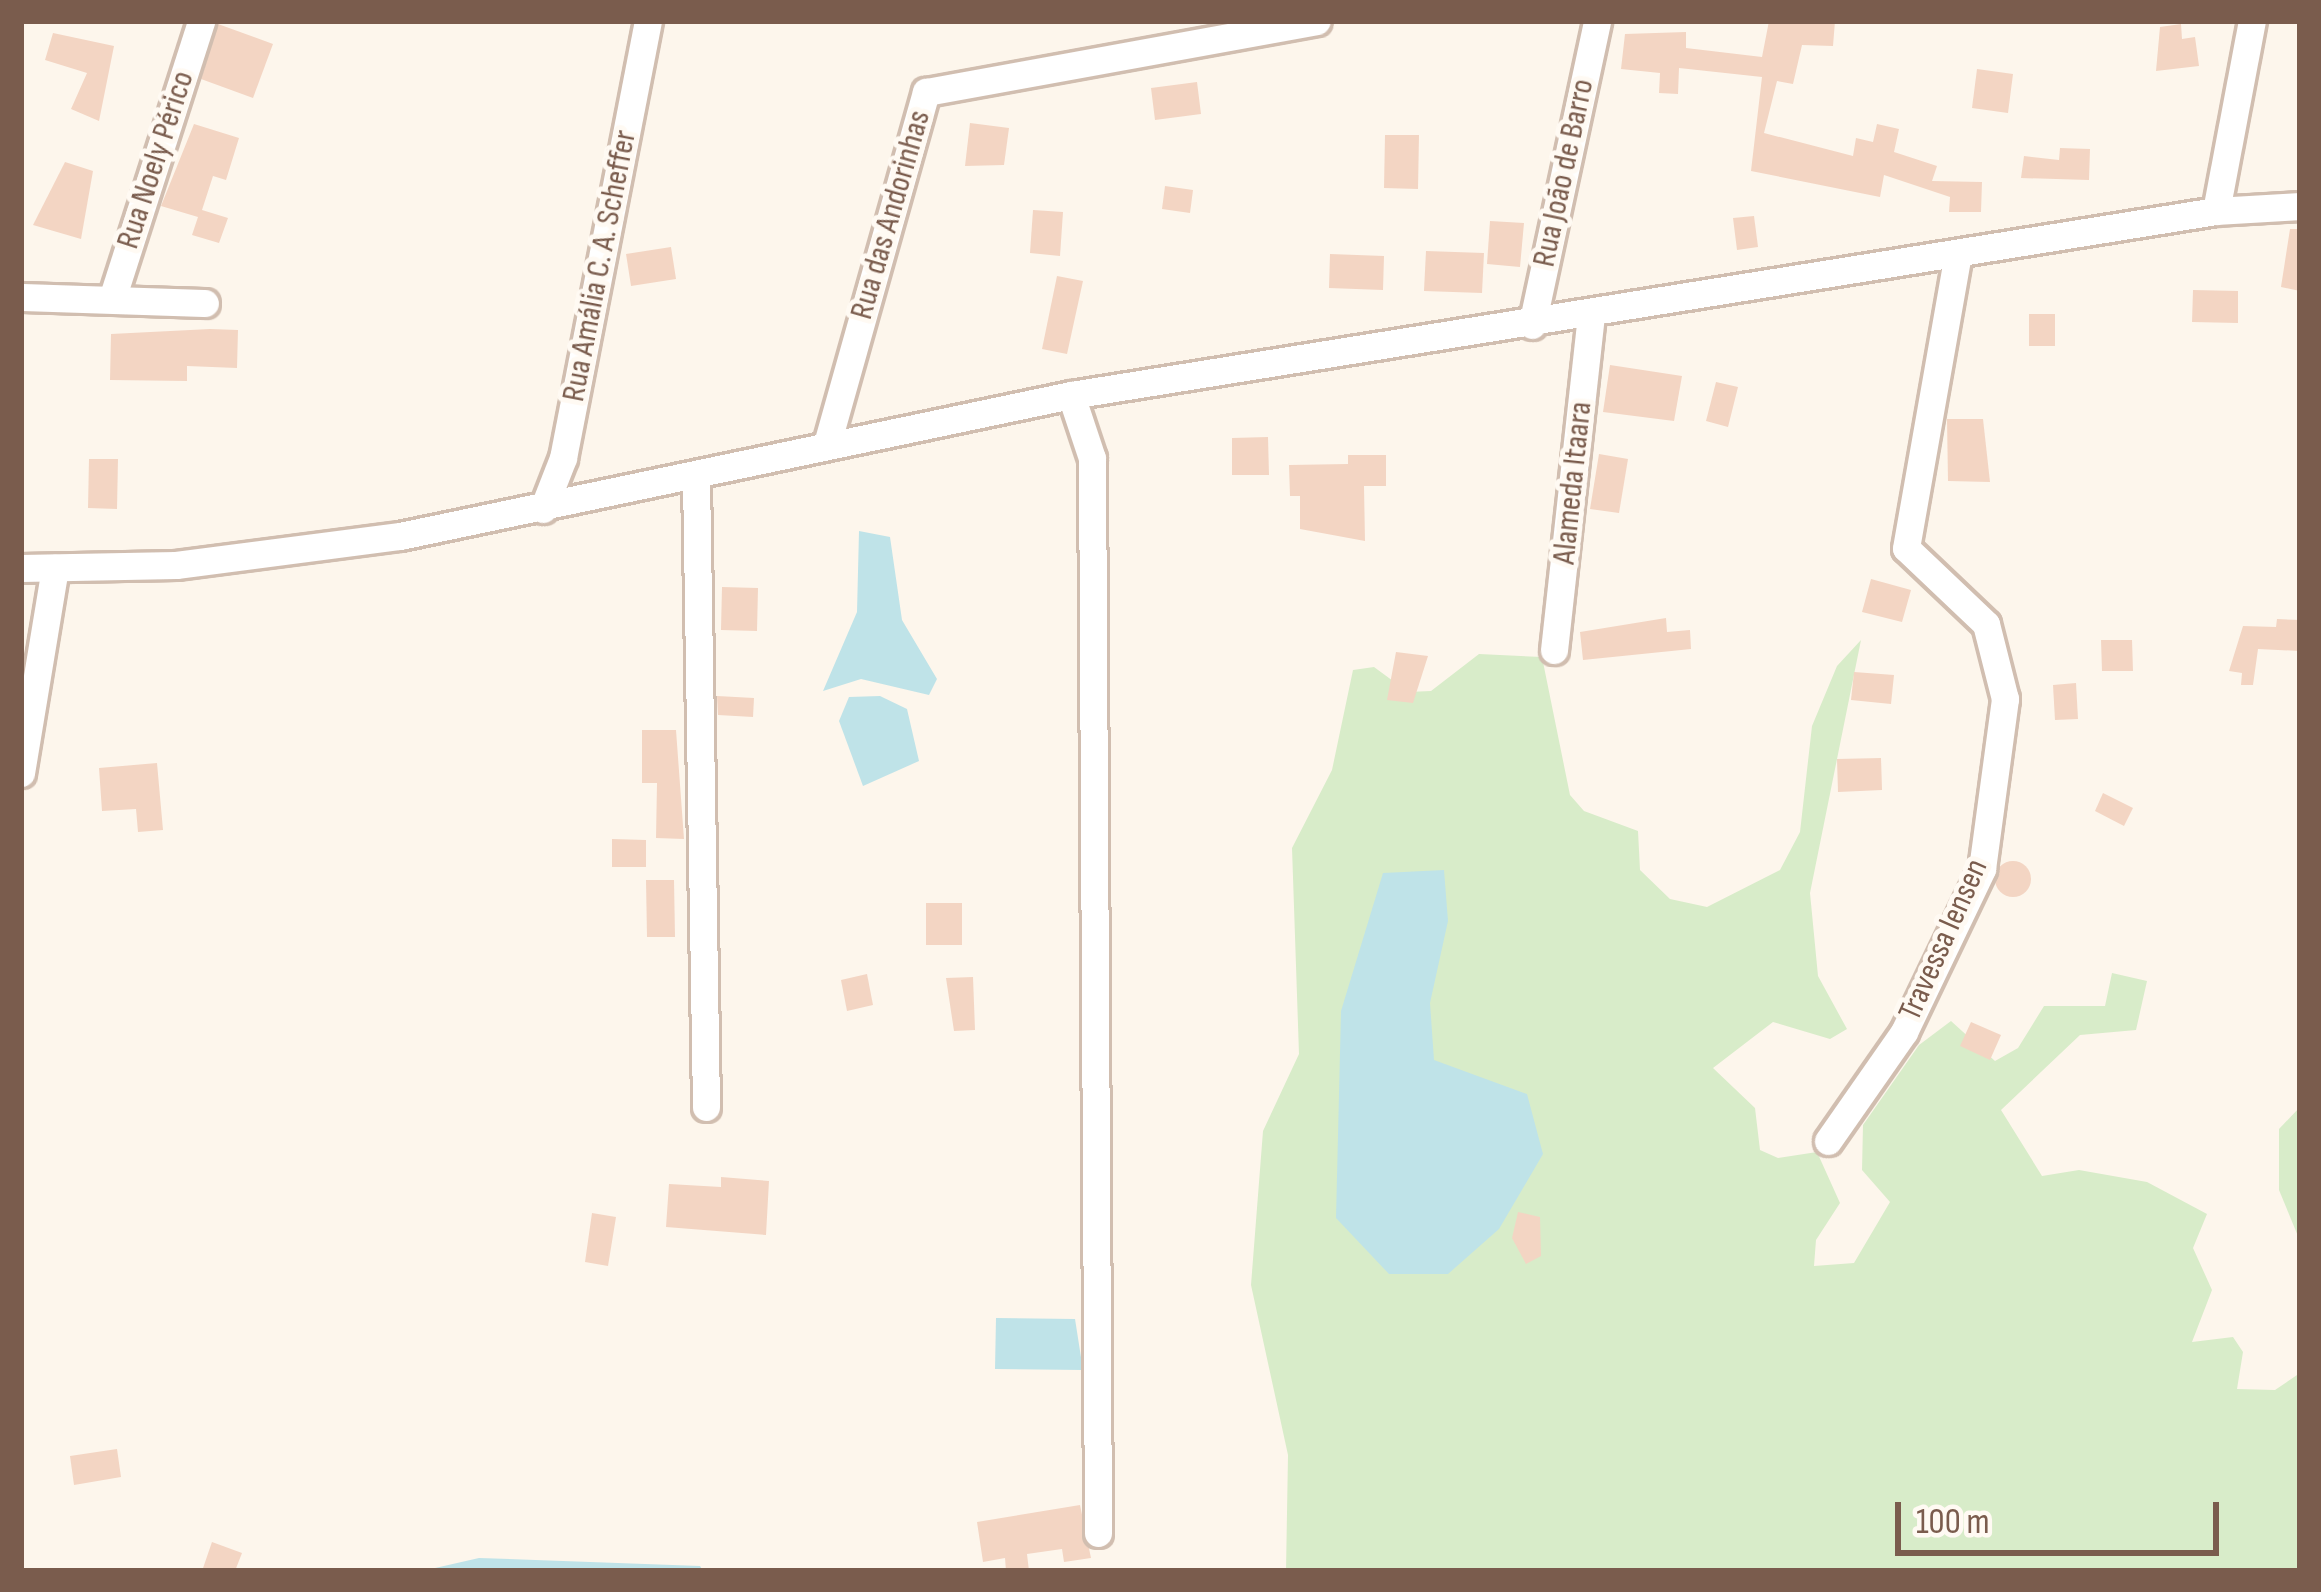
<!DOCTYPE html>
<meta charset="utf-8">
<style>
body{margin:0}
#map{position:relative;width:2321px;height:1592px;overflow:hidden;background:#fdf6ec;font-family:"Sofia Sans Condensed",sans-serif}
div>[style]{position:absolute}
.green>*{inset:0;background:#d8ecc9}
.water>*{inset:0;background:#bfe3e8}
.building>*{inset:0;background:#f3d5c3}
.round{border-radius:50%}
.roads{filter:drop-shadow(3px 0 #d1beb0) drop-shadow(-3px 0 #d1beb0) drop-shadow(0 3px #d1beb0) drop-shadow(0 -3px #d1beb0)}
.minor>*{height:27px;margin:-13.5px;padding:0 13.5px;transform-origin:13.5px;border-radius:13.5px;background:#fff}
span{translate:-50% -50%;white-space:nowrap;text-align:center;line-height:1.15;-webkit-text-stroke:10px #fffaf3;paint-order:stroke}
.street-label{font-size:33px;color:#7a5c4d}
.frame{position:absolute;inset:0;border:24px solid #7a5c4d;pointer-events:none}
.scale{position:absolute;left:1895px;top:1502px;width:324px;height:54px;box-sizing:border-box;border:6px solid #7a5c4d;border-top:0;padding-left:15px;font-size:36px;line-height:42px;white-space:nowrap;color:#7a5c4d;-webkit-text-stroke:9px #fffaf3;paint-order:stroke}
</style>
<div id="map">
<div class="green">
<div style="clip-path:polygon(1861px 640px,1810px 893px,1818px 976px,1847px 1029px,1830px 1039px,1773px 1022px,1713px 1068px,1755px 1108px,1760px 1150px,1778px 1158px,1817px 1152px,1840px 1203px,1816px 1240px,1814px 1266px,1854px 1263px,1890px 1202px,1862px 1170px,1863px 1125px,1919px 1045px,1951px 1021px,1995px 1061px,2018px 1048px,2044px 1006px,2105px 1006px,2112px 973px,2147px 981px,2136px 1030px,2080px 1035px,2001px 1110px,2042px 1176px,2079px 1170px,2147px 1182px,2207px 1214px,2193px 1248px,2212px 1290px,2192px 1342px,2233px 1337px,2243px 1352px,2237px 1389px,2275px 1390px,2300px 1373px,2300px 1571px,1286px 1571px,1288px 1455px,1251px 1285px,1263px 1131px,1299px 1054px,1292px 848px,1332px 770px,1353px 670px,1374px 667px,1408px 692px,1431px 691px,1479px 654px,1542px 657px,1570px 795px,1584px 811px,1638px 831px,1640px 870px,1670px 899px,1707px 907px,1780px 870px,1800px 832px,1812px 726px,1837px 666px)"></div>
<div style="clip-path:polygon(2300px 1107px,2300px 1241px,2279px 1190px,2279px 1129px)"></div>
</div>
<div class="water">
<div style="clip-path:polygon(859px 531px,890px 537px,902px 620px,937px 679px,929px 695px,861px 679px,823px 691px,857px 612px)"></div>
<div style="clip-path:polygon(880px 696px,907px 709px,919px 761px,863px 786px,839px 721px,849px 697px)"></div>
<div style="clip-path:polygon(1444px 870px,1448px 921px,1430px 1003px,1434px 1060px,1527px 1094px,1543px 1154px,1499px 1229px,1448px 1274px,1389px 1274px,1336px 1218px,1341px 1011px,1383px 873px)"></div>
<div style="clip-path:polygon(996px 1318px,1075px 1319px,1083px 1370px,995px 1369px)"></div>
<div style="clip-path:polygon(479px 1558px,700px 1566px,703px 1571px,422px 1571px)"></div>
</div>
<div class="building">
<div style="clip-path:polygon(1769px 21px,1835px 21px,1833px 46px,1802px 45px,1793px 84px,1777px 81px,1764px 133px,1853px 156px,1856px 138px,1873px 142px,1877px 124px,1899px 129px,1894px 152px,1937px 166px,1932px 181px,1982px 182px,1981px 212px,1949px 212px,1950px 197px,1884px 175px,1880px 197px,1751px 171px,1762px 77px,1679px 68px,1678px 94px,1659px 93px,1660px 73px,1621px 69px,1625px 34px,1686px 32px,1686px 48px,1762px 57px)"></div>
<div style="clip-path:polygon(218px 24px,273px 44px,253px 98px,201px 79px)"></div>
<div style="clip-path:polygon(2181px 24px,2182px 39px,2195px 37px,2199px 66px,2156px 71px,2160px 27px)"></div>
<div style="clip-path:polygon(53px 33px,114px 46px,99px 121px,71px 109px,87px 73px,45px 60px)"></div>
<div style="clip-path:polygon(1977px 69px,2013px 74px,2008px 113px,1972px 108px)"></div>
<div style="clip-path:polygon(1197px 82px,1201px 114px,1155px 120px,1151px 88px)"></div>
<div style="clip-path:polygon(970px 123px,1009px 128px,1004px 165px,965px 166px)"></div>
<div style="clip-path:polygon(194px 124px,239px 138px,226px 180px,213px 176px,202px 210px,228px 218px,219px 243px,192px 235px,198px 217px,161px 206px)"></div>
<div style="clip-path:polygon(1385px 135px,1419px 135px,1418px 189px,1384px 188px)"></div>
<div style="clip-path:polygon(2060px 148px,2090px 149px,2089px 180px,2021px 178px,2024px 156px,2059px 160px)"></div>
<div style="clip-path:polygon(65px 162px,93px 171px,81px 239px,33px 225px)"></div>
<div style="clip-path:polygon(1165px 186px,1193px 190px,1190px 213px,1162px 209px)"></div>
<div style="clip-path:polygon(1033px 210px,1063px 212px,1060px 256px,1030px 253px)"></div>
<div style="clip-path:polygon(1754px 216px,1758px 247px,1737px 250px,1733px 218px)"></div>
<div style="clip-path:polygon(1490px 221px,1524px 223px,1520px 267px,1487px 264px)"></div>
<div style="clip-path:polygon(2290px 229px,2300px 229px,2300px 291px,2281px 287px)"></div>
<div style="clip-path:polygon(671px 247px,676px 279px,631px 286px,626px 254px)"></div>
<div style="clip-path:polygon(1426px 251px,1484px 253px,1482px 293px,1424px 291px)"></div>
<div style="clip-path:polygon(1330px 254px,1384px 256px,1383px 290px,1329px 288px)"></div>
<div style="clip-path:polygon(1057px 276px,1083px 281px,1067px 354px,1042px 349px)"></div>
<div style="clip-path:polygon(2193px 290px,2238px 291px,2238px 323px,2192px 322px)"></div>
<div style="clip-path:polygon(2029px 314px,2055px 314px,2055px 346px,2029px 346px)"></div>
<div style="clip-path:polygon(210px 329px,238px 330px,237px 368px,187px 366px,187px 381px,110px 380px,111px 334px)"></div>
<div style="clip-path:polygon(1610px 365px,1682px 376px,1674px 421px,1603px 412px)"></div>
<div style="clip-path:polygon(1716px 382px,1738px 387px,1728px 427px,1706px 421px)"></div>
<div style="clip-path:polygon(1947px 419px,1983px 419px,1990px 482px,1948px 481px)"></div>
<div style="clip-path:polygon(1268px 437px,1269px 475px,1232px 475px,1232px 438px)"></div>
<div style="clip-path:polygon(1599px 454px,1628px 459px,1619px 513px,1590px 509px)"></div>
<div style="clip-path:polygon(1348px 455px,1386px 455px,1386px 486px,1364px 486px,1365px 541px,1300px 529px,1300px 496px,1290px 496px,1289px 465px,1348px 464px)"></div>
<div style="clip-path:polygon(89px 459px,118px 459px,117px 509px,88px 508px)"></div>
<div style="clip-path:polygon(1871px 579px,1911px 590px,1902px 622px,1862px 612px)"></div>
<div style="clip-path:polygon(722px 587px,758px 588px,757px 631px,721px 630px)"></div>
<div style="clip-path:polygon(1666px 618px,1667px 632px,1690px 630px,1691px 649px,1583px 660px,1580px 632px)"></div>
<div style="clip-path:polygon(2277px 619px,2300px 620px,2300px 651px,2258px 649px,2253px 685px,2241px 685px,2242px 673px,2229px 671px,2243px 626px,2276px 627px)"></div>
<div style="clip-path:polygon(2101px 640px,2132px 640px,2133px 671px,2102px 671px)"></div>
<div style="clip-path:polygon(1396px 652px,1428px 656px,1413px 703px,1387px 700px)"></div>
<div style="clip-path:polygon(1854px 672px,1894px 675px,1891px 704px,1851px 700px)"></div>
<div style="clip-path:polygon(2076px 683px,2078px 719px,2055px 720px,2053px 685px)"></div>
<div style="clip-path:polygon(717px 696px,754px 698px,753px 717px,718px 715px)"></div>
<div style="clip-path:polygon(642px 730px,676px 730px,684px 839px,656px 838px,657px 783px,642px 783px)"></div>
<div style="clip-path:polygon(1881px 758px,1882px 790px,1838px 792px,1837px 759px)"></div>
<div style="clip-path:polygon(157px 763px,163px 830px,138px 832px,136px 809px,102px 811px,99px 768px)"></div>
<div style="clip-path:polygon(2103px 793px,2133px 808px,2124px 826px,2095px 811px)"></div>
<div style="clip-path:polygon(612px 839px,646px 840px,646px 867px,612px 867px)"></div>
<div class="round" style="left:1995px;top:861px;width:36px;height:36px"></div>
<div style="clip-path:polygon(646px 880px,674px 880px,675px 937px,647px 937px)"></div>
<div style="clip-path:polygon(926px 903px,962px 903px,962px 945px,926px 945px)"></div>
<div style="clip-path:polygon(867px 974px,873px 1005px,847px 1011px,841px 980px)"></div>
<div style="clip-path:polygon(973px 977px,975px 1030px,954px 1031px,946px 978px)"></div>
<div style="clip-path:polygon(1971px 1022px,2001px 1035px,1990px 1060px,1960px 1046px)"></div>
<div style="clip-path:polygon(721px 1177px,769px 1181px,766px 1235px,666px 1227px,669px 1184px,721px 1187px)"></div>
<div style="clip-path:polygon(1518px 1212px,1540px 1217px,1541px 1256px,1526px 1264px,1512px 1238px)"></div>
<div style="clip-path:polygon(592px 1213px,616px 1217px,608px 1266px,585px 1262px)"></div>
<div style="clip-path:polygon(117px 1449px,121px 1477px,74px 1485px,70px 1456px)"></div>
<div style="clip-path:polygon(1080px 1505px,1091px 1558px,1064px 1562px,1062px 1549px,1027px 1554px,1029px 1571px,1006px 1571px,1005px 1558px,983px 1562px,977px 1522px)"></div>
<div style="clip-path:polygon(212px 1542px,242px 1553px,235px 1571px,202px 1571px)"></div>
</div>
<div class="roads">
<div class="minor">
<div style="left:2216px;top:211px;width:193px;rotate:-79.3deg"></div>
<div style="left:21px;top:297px;width:184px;rotate:1.9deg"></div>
<div style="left:112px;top:299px;width:292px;rotate:-72.2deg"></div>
<div style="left:1532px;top:325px;width:311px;rotate:-77.9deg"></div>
<div style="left:1071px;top:395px;width:66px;rotate:71.6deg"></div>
<div style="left:1092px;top:458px;width:1075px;rotate:89.68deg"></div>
<div style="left:827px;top:444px;width:366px;rotate:-74.3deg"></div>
<div style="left:926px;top:92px;width:397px;rotate:-10.3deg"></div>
<div style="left:696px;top:477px;width:630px;rotate:89.09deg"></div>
<div style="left:543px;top:509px;width:55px;rotate:-68.6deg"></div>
<div style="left:563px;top:458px;width:445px;rotate:-79deg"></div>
<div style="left:21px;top:568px;width:155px;rotate:-1.1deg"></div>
<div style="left:176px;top:565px;width:226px;rotate:-7.4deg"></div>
<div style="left:400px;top:536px;width:686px;rotate:-11.87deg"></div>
<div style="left:1071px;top:395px;width:1160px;rotate:-9.13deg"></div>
<div style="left:2216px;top:211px;width:84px;rotate:-3.4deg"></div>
<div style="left:1554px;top:650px;width:337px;rotate:-83.7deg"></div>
<div style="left:21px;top:773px;width:208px;rotate:-80.6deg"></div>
<div style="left:1828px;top:1141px;width:133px;rotate:-55.1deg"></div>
<div style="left:1904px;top:1032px;width:181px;rotate:-64.4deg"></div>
<div style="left:1982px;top:869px;width:172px;rotate:-82.3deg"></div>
<div style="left:2005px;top:699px;width:77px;rotate:-104.2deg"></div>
<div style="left:1986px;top:624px;width:110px;rotate:-136.5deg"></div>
<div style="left:1906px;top:548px;width:299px;rotate:-80deg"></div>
</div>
</div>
<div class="street-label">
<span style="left:156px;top:160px;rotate:-72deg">Rua Noely Périco</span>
<span style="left:1564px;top:173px;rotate:-78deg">Rua João de Barro</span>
<span style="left:891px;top:215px;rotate:-74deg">Rua das Andorinhas</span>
<span style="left:600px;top:266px;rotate:-79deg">Rua Amália C. A. Scheffer</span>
<span style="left:1573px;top:483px;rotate:-84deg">Alameda Itaara</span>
<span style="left:1944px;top:940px;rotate:-66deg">Travessa Iensen</span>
</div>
<div class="frame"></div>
<div class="scale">100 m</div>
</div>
